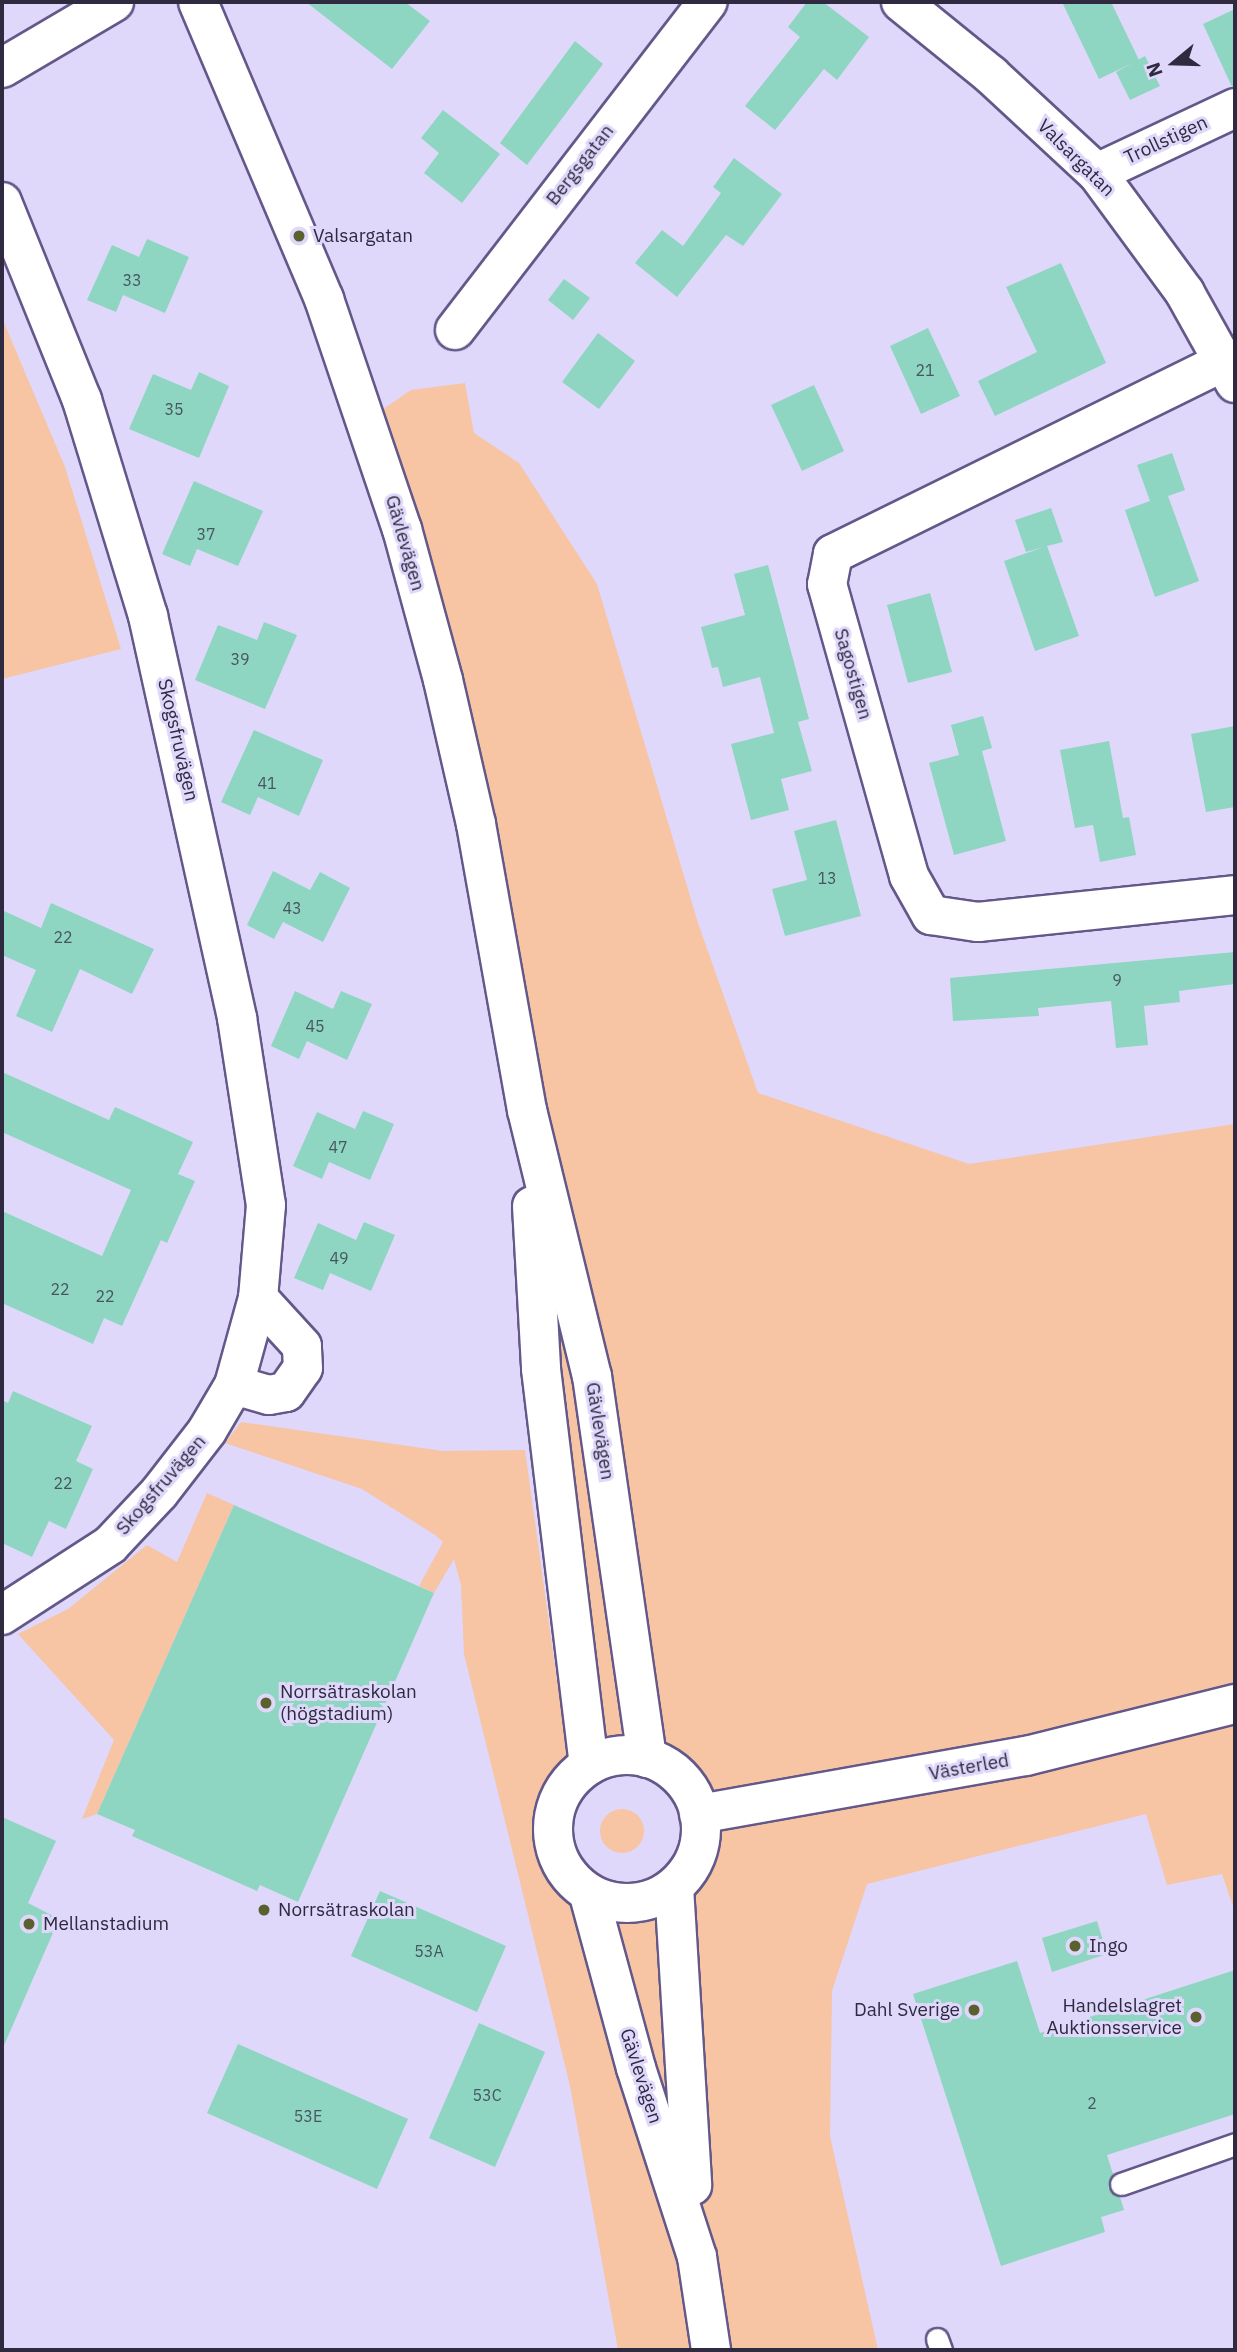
<!DOCTYPE html>
<meta charset="utf-8">
<style>
body{margin:0}
#map{position:relative;width:1237px;height:2352px;overflow:hidden;background:#dfd8fb;font-family:"IBM Plex Sans",sans-serif}
div>[style]{position:absolute}
.green>*{inset:0;background:#f7c4a4}
.round{border-radius:50%}
.building>*{inset:0;background:#8ed6c1}
.roads{filter:drop-shadow(2px 0 #635889) drop-shadow(-2px 0 #635889) drop-shadow(0 2px #635889) drop-shadow(0 -2px #635889)}
.service>*{height:21px;margin:-10.5px;padding:0 10.5px;transform-origin:10.5px;border-radius:10.5px;background:#fff}
.minor>*{height:38px;margin:-19px;padding:0 19px;transform-origin:19px;border-radius:19px;background:#fff}
.tertiary>*{height:38px;margin:-19px;padding:0 19px;transform-origin:19px;border-radius:19px;background:#fff}
.secondary>*{height:38px;margin:-19px;padding:0 19px;transform-origin:19px;border-radius:19px;background:#fff}
.secondary>.ring{margin:-19px;padding:0;box-sizing:content-box;background:none;border:38px solid #fff;border-radius:50%}
.dots>*{width:19px;height:19px;translate:-50% -50%;box-sizing:border-box;border:4px solid #dfd8fb;border-radius:50%}
span{translate:-50% -50%;white-space:nowrap;text-align:center;line-height:1.15;-webkit-text-stroke:6px #dfd8fb;paint-order:stroke}
.number-label{font-size:16px;color:#475560}
.number-label span{-webkit-text-stroke-width:0}
.street-label{font-size:19px;color:#2f2a40}
.poi-label{font-size:19px;color:#2f2a40}
.left{translate:0 -50%;text-align:left}
.right{translate:-100% -50%;text-align:right}
.frame{position:absolute;inset:0;border:4px solid #2f2a40;pointer-events:none}
.north{position:absolute;left:1139px;top:28px;width:70px;height:70px;-webkit-text-stroke:5px #dfd8fb;paint-order:stroke;rotate:251deg;font-size:19px;font-weight:700;line-height:28px;text-align:center;color:#2f2a40}
.north::after{content:'';display:block;margin:auto;width:24px;height:32px;background:#2f2a40;clip-path:polygon(50% 0,100% 100%,50% 72%,0 100%)}
</style>
<div id="map">
<div class="green">
<div style="clip-path:polygon(2px 318px,65px 467px,121px 649px,2px 679px)"></div>
<div style="clip-path:polygon(evenodd,465px 383px,474px 433px,519px 463px,597px 584px,698px 923px,758px 1093px,969px 1164px,1235px 1124px,1235px 1912px,1222px 1874px,1167px 1885px,1146px 1814px,867px 1884px,832px 1991px,830px 2136px,878px 2350px,618px 2350px,570px 2086px,464px 1654px,461px 1585px,454px 1559px,434px 1593px,419px 1586px,443px 1542px,435px 1535px,362px 1489px,225px 1443px,241px 1422px,443px 1451px,525px 1450px,557px 1681px,578px 1679px,527px 1110px,367px 420px,411px 390px,465px 383px,627px 1755px,647px 1758px,681px 1778px,693px 1795px,702px 1833px,697px 1855px,674px 1887px,654px 1899px,608px 1902px,589px 1895px,566px 1875px,554px 1850px,552px 1828px,557px 1804px,569px 1781px,589px 1765px,627px 1755px)"></div>
<div style="clip-path:polygon(207px 1493px,234px 1505px,97px 1814px,82px 1819px,114px 1740px,18px 1634px,68px 1609px,147px 1545px,177px 1562px)"></div>
<div class="round" style="left:600px;top:1809px;width:44px;height:44px"></div>
</div>
<div class="building">
<div style="clip-path:polygon(306px 2px,405px 2px,430px 21px,392px 69px)"></div>
<div style="clip-path:polygon(807px 2px,823px 2px,869px 37px,837px 80px,824px 69px,775px 130px,745px 106px,800px 37px,788px 27px)"></div>
<div style="clip-path:polygon(1062px 2px,1111px 2px,1139px 60px,1099px 79px)"></div>
<div style="clip-path:polygon(1235px 9px,1235px 86px,1232px 87px,1203px 24px)"></div>
<div style="clip-path:polygon(575px 41px,603px 64px,527px 165px,500px 143px)"></div>
<div style="clip-path:polygon(1145px 56px,1160px 86px,1130px 100px,1116px 72px)"></div>
<div style="clip-path:polygon(443px 110px,500px 154px,462px 203px,424px 173px,439px 153px,421px 138px)"></div>
<div style="clip-path:polygon(734px 158px,782px 194px,743px 246px,726px 235px,677px 297px,635px 263px,662px 230px,683px 246px,721px 193px,713px 187px)"></div>
<div style="clip-path:polygon(147px 239px,189px 257px,165px 313px,123px 295px,116px 312px,87px 300px,112px 245px,139px 257px)"></div>
<div style="clip-path:polygon(1061px 263px,1106px 363px,995px 416px,978px 381px,1037px 352px,1006px 287px)"></div>
<div style="clip-path:polygon(564px 279px,590px 298px,573px 320px,548px 300px)"></div>
<div style="clip-path:polygon(928px 328px,960px 396px,921px 414px,890px 346px)"></div>
<div style="clip-path:polygon(598px 333px,635px 361px,599px 409px,562px 382px)"></div>
<div style="clip-path:polygon(199px 372px,229px 386px,199px 458px,129px 429px,153px 374px,191px 390px)"></div>
<div style="clip-path:polygon(814px 385px,844px 451px,802px 471px,771px 405px)"></div>
<div style="clip-path:polygon(1172px 453px,1185px 490px,1168px 496px,1199px 581px,1155px 597px,1125px 510px,1150px 501px,1137px 465px)"></div>
<div style="clip-path:polygon(194px 481px,263px 511px,238px 566px,197px 549px,190px 566px,162px 554px)"></div>
<div style="clip-path:polygon(1051px 508px,1063px 542px,1047px 546px,1079px 636px,1035px 651px,1004px 561px,1044px 547px,1026px 552px,1015px 520px)"></div>
<div style="clip-path:polygon(768px 565px,809px 719px,798px 722px,812px 771px,781px 779px,789px 810px,751px 820px,731px 744px,774px 733px,760px 677px,723px 687px,718px 667px,712px 668px,701px 627px,745px 615px,734px 574px)"></div>
<div style="clip-path:polygon(930px 593px,952px 672px,908px 683px,887px 605px)"></div>
<div style="clip-path:polygon(264px 622px,297px 635px,265px 709px,195px 680px,218px 625px,257px 640px)"></div>
<div style="clip-path:polygon(983px 716px,992px 748px,982px 751px,1006px 841px,954px 855px,929px 763px,959px 755px,951px 725px)"></div>
<div style="clip-path:polygon(1235px 726px,1235px 807px,1206px 812px,1191px 734px)"></div>
<div style="clip-path:polygon(254px 730px,323px 760px,299px 816px,258px 797px,250px 815px,221px 802px)"></div>
<div style="clip-path:polygon(1109px 741px,1123px 818px,1129px 817px,1136px 855px,1100px 862px,1093px 825px,1075px 828px,1060px 750px)"></div>
<div style="clip-path:polygon(836px 820px,861px 916px,785px 936px,772px 889px,807px 880px,794px 831px)"></div>
<div style="clip-path:polygon(273px 871px,310px 890px,320px 872px,350px 888px,323px 942px,283px 922px,274px 939px,247px 925px)"></div>
<div style="clip-path:polygon(51px 903px,154px 949px,132px 994px,80px 969px,52px 1032px,16px 1016px,36px 970px,2px 955px,2px 910px,41px 928px)"></div>
<div style="clip-path:polygon(1235px 952px,1235px 984px,1179px 991px,1180px 1002px,1144px 1006px,1148px 1045px,1116px 1048px,1111px 1001px,1038px 1008px,1039px 1016px,953px 1021px,950px 978px)"></div>
<div style="clip-path:polygon(295px 991px,333px 1009px,341px 991px,372px 1004px,347px 1060px,307px 1041px,299px 1059px,271px 1046px)"></div>
<div style="clip-path:polygon(2px 1072px,109px 1120px,115px 1107px,193px 1142px,178px 1174px,195px 1181px,167px 1243px,161px 1240px,122px 1326px,104px 1318px,93px 1344px,2px 1303px,2px 1211px,102px 1256px,131px 1190px,2px 1132px)"></div>
<div style="clip-path:polygon(363px 1111px,394px 1124px,370px 1180px,329px 1162px,322px 1179px,293px 1166px,317px 1112px,355px 1129px)"></div>
<div style="clip-path:polygon(364px 1222px,395px 1235px,371px 1291px,330px 1273px,323px 1290px,294px 1278px,318px 1223px,356px 1240px)"></div>
<div style="clip-path:polygon(13px 1391px,92px 1426px,76px 1461px,93px 1469px,66px 1529px,49px 1521px,32px 1557px,2px 1543px,2px 1400px,8px 1403px)"></div>
<div style="clip-path:polygon(234px 1505px,434px 1593px,298px 1902px,260px 1885px,257px 1891px,132px 1836px,135px 1830px,97px 1814px)"></div>
<div style="clip-path:polygon(2px 1817px,56px 1841px,28px 1903px,59px 1919px,2px 2050px)"></div>
<div style="clip-path:polygon(380px 1891px,506px 1946px,477px 2012px,351px 1956px)"></div>
<div style="clip-path:polygon(1097px 1921px,1107px 1954px,1052px 1972px,1042px 1938px)"></div>
<div style="clip-path:polygon(1017px 1961px,1040px 2033px,1235px 1970px,1235px 2114px,1107px 2155px,1113px 2174px,1108px 2188px,1120px 2197px,1124px 2210px,1101px 2217px,1105px 2232px,1001px 2266px,913px 1994px)"></div>
<div style="clip-path:polygon(479px 2023px,545px 2052px,495px 2167px,429px 2138px)"></div>
<div style="clip-path:polygon(238px 2044px,408px 2119px,377px 2189px,207px 2113px)"></div>
</div>
<div class="roads">
<div class="service">
<div style="left:1121px;top:2184px;width:121px;rotate:-19.3deg"></div>
<div style="left:937px;top:2339px;width:12px;rotate:70deg"></div>
</div>
<div class="minor">
<div style="left:901px;top:2px;width:116px;rotate:39deg"></div>
<div style="left:991px;top:75px;width:144px;rotate:42.8deg"></div>
<div style="left:1097px;top:173px;width:149px;rotate:53.7deg"></div>
<div style="left:1185px;top:293px;width:103px;rotate:60.9deg"></div>
<div style="left:2px;top:68px;width:130px;rotate:-30.5deg"></div>
<div style="left:1097px;top:173px;width:153px;rotate:-25.2deg"></div>
<div style="left:2px;top:202px;width:214px;rotate:68deg"></div>
<div style="left:82px;top:400px;width:226px;rotate:73deg"></div>
<div style="left:148px;top:616px;width:412px;rotate:77.5deg"></div>
<div style="left:237px;top:1018px;width:189px;rotate:81.2deg"></div>
<div style="left:266px;top:1205px;width:93px;rotate:94.9deg"></div>
<div style="left:258px;top:1298px;width:90px;rotate:105.4deg"></div>
<div style="left:234px;top:1385px;width:53px;rotate:120.4deg"></div>
<div style="left:207px;top:1431px;width:78px;rotate:127.7deg"></div>
<div style="left:159px;top:1493px;width:71px;rotate:133.3deg"></div>
<div style="left:110px;top:1545px;width:129px;rotate:147.1deg"></div>
<div style="left:455px;top:330px;width:414px;rotate:-52.4deg"></div>
<div style="left:1225px;top:361px;width:437px;rotate:153.8deg"></div>
<div style="left:833px;top:554px;width:31px;rotate:101deg"></div>
<div style="left:827px;top:584px;width:303px;rotate:74.3deg"></div>
<div style="left:909px;top:876px;width:45px;rotate:60.6deg"></div>
<div style="left:931px;top:915px;width:48px;rotate:8.5deg"></div>
<div style="left:978px;top:922px;width:258px;rotate:-6deg"></div>
<div style="left:234px;top:1385px;width:36px;rotate:16deg"></div>
<div style="left:269px;top:1395px;width:17px;rotate:-10deg"></div>
<div style="left:286px;top:1392px;width:29px;rotate:-55deg"></div>
<div style="left:303px;top:1368px;width:22px;rotate:-93deg"></div>
<div style="left:302px;top:1346px;width:65px;rotate:-132.5deg"></div>
</div>
<div class="tertiary">
<div style="left:699px;top:1814px;width:332px;rotate:-10.1deg"></div>
<div style="left:1026px;top:1756px;width:215px;rotate:-14deg"></div>
</div>
<div class="secondary">
<div style="left:198px;top:2px;width:323px;rotate:67deg"></div>
<div style="left:324px;top:299px;width:243px;rotate:71.3deg"></div>
<div style="left:402px;top:529px;width:156px;rotate:74.8deg"></div>
<div style="left:443px;top:680px;width:148px;rotate:77.1deg"></div>
<div style="left:476px;top:824px;width:291px;rotate:79.9deg"></div>
<div style="left:527px;top:1110px;width:274px;rotate:76.3deg"></div>
<div style="left:592px;top:1376px;width:386px;rotate:81.8deg"></div>
<div style="left:532px;top:1206px;width:163px;rotate:86.8deg"></div>
<div style="left:541px;top:1369px;width:399px;rotate:83.1deg"></div>
<div class="ring" style="left:553px;top:1755px;width:110px;height:110px"></div>
<div style="left:674px;top:1887px;width:299px;rotate:86.5deg"></div>
<div style="left:589px;top:1895px;width:179px;rotate:74.8deg"></div>
<div style="left:636px;top:2068px;width:199px;rotate:72.1deg"></div>
<div style="left:697px;top:2257px;width:94px;rotate:81.4deg"></div>
</div>
</div>
<div class="dots">
<div style="left:299px;top:236px;background:#5a602e"></div>
<div style="left:266px;top:1703px;background:#5a602e"></div>
<div style="left:264px;top:1910px;background:#5a602e"></div>
<div style="left:29px;top:1924px;background:#5a602e"></div>
<div style="left:1075px;top:1946px;background:#5a602e"></div>
<div style="left:974px;top:2010px;background:#5a602e"></div>
<div style="left:1196px;top:2017px;background:#5a602e"></div>
</div>
<div class="number-label">
<span style="left:132px;top:280px">33</span>
<span style="left:925px;top:370px">21</span>
<span style="left:174px;top:409px">35</span>
<span style="left:206px;top:534px">37</span>
<span style="left:240px;top:659px">39</span>
<span style="left:267px;top:783px">41</span>
<span style="left:827px;top:878px">13</span>
<span style="left:292px;top:908px">43</span>
<span style="left:63px;top:937px">22</span>
<span style="left:1117px;top:980px">9</span>
<span style="left:315px;top:1026px">45</span>
<span style="left:338px;top:1147px">47</span>
<span style="left:339px;top:1258px">49</span>
<span style="left:60px;top:1289px">22</span>
<span style="left:105px;top:1296px">22</span>
<span style="left:63px;top:1483px">22</span>
<span style="left:429px;top:1951px">53A</span>
<span style="left:487px;top:2095px">53C</span>
<span style="left:1092px;top:2103px">2</span>
<span style="left:308px;top:2116px">53E</span>
</div>
<div class="street-label">
<span style="left:1166px;top:140px;rotate:-25deg">Trollstigen</span>
<span style="left:1076px;top:158px;rotate:45deg">Valsargatan</span>
<span style="left:580px;top:165px;rotate:-52deg">Bergsgatan</span>
<span style="left:405px;top:543px;rotate:74deg">Gävlevägen</span>
<span style="left:853px;top:674px;rotate:74deg">Sagostigen</span>
<span style="left:178px;top:740px;rotate:77deg">Skogsfruvägen</span>
<span style="left:600px;top:1431px;rotate:81deg">Gävlevägen</span>
<span style="left:161px;top:1485px;rotate:-49deg">Skogsfruvägen</span>
<span style="left:969px;top:1767px;rotate:-10deg">Västerled</span>
<span style="left:641px;top:2076px;rotate:72deg">Gävlevägen</span>
</div>
<div class="poi-label">
<span class="left" style="left:313px;top:236px">Valsargatan</span>
<span class="left" style="left:280px;top:1703px">Norrsätraskolan<br>(högstadium)</span>
<span class="left" style="left:278px;top:1910px">Norrsätraskolan</span>
<span class="left" style="left:43px;top:1924px">Mellanstadium</span>
<span class="left" style="left:1089px;top:1946px">Ingo</span>
<span class="right" style="left:1182px;top:2017px">Handelslagret<br>Auktionsservice</span>
<span class="right" style="left:960px;top:2010px">Dahl Sverige</span>
</div>
<div class="frame"></div>
<div class="north">N</div>
</div>
